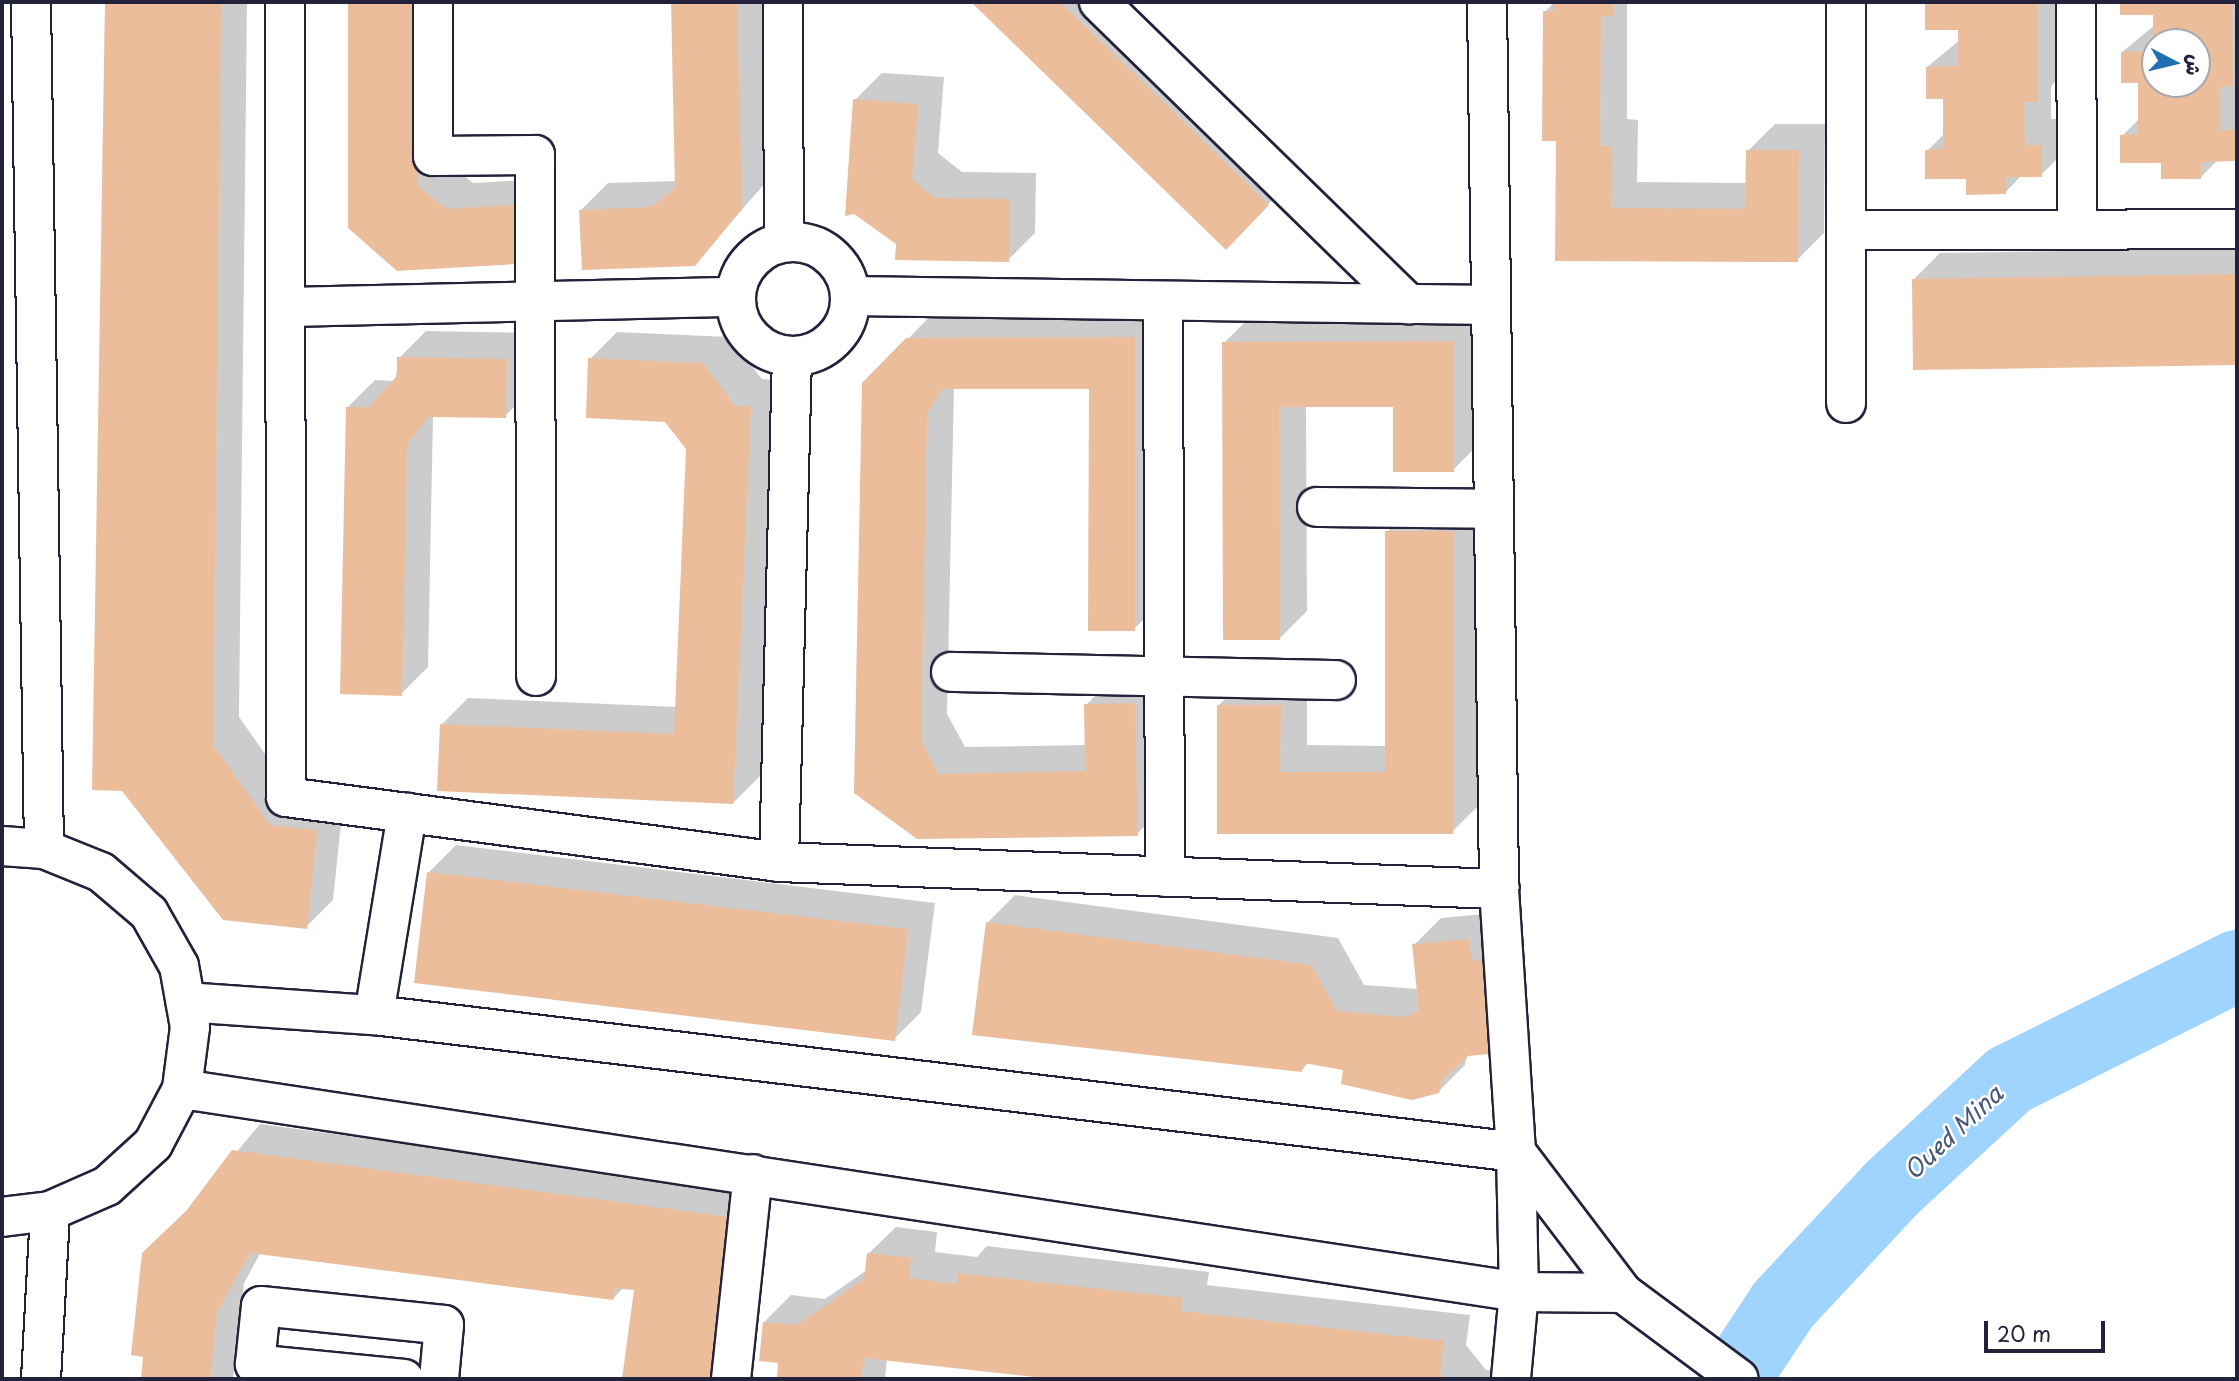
<!DOCTYPE html>
<meta charset="utf-8">
<style>
body{margin:0}
#map{position:relative;width:2239px;height:1381px;overflow:hidden;background:#fff;font-family:"Playpen Sans","Playpen Sans Arabic",sans-serif}
div>[style]{position:absolute}
.shadow>*{inset:0;background:#0003}
.river>*{height:72px;margin:-36px;padding:0 36px;transform-origin:36px;border-radius:36px;background:#9ed4fd}
.building>*{inset:0;background:#ebbd9a}
.roads{filter:drop-shadow(2px 0 #22223b) drop-shadow(-2px 0 #22223b) drop-shadow(0 2px #22223b) drop-shadow(0 -2px #22223b)}
.minor>*{height:38px;margin:-19px;padding:0 19px;transform-origin:19px;border-radius:19px;background:#fff}
.minor>.ring{margin:-19px;padding:0;box-sizing:content-box;background:none;border:38px solid #fff;border-radius:50%}
span{translate:-50% -50%;white-space:nowrap;text-align:center;line-height:1.15;-webkit-text-stroke:5px #fff;paint-order:stroke}
.water-label{font-size:24px;color:#475775;font-style:italic}
.frame{position:absolute;inset:0;border:4px solid #22223b;pointer-events:none}
.north{position:absolute;left:2141px;top:28px;width:70px;height:70px;box-sizing:border-box;background:#fff;border:2px solid #a7a7b1;border-radius:50%;rotate:97deg;font-size:19px;font-weight:700;line-height:28px;text-align:center;color:#22223b}
.north::after{content:'';display:block;margin:auto;width:24px;height:32px;background:#1f6fb2;clip-path:polygon(50% 0,100% 100%,50% 72%,0 100%)}
.scale{position:absolute;left:1984px;top:1321px;width:121px;height:32px;box-sizing:border-box;border:4px solid #22223b;border-top:0;padding-left:9px;font-size:21px;line-height:24px;white-space:nowrap;color:#22223b;-webkit-text-stroke:5px #fff;paint-order:stroke}
</style>
<div id="map">
<div class="shadow">
<div style="clip-path:polygon(107px 2px,247px 2px,239px 717px,297px 799px,343px 804px,333px 900px,306px 927px,123px 789px,93px 789px)"></div>
<div style="clip-path:polygon(350px 2px,443px 2px,444px 159px,473px 183px,540px 179px,516px 262px,350px 227px)"></div>
<div style="clip-path:polygon(673px 2px,764px 2px,768px 180px,694px 264px,581px 210px,608px 183px,677px 181px)"></div>
<div style="clip-path:polygon(973px 2px,1114px 2px,1295px 177px,1226px 247px)"></div>
<div style="clip-path:polygon(1554px 2px,1627px 2px,1627px 119px,1638px 120px,1637px 182px,1747px 183px,1748px 151px,1775px 124px,1825px 124px,1824px 233px,1797px 260px,1557px 259px,1558px 139px,1545px 12px)"></div>
<div style="clip-path:polygon(1927px 2px,2063px 2px,2064px 73px,2051px 86px,2051px 119px,2068px 119px,2068px 148px,2041px 175px,2022px 175px,2005px 193px,1968px 177px,1927px 151px,1945px 133px,1944px 97px,1927px 67px,1960px 40px,1959px 29px,1927px 29px)"></div>
<div style="clip-path:polygon(evenodd,2122px 2px,2237px 2px,2236px 160px,2218px 160px,2200px 178px,2162px 162px,2122px 136px,2140px 118px,2139px 82px,2122px 52px,2155px 25px,2154px 13px,2122px 14px,2122px 2px,2155px 42px,2197px 42px,2197px 84px,2155px 84px,2155px 42px)"></div>
<div style="clip-path:polygon(882px 73px,944px 77px,938px 153px,962px 172px,1036px 173px,1035px 233px,1008px 260px,897px 243px,855px 100px)"></div>
<div style="clip-path:polygon(2237px 248px,2237px 363px,1915px 368px,1913px 280px,1940px 253px)"></div>
<div style="clip-path:polygon(935px 311px,1161px 311px,1161px 602px,1134px 629px,1090px 387px,954px 387px,947px 714px,965px 747px,1087px 745px,1086px 705px,1113px 678px,1162px 677px,1164px 807px,1137px 834px,917px 838px,908px 339px)"></div>
<div style="clip-path:polygon(1480px 315px,1480px 443px,1453px 470px,1394px 405px,1306px 405px,1307px 611px,1280px 638px,1224px 343px,1251px 316px)"></div>
<div style="clip-path:polygon(426px 331px,533px 333px,532px 389px,505px 416px,433px 417px,428px 667px,401px 694px,348px 407px,375px 380px,395px 381px,399px 358px)"></div>
<div style="clip-path:polygon(617px 332px,729px 337px,762px 379px,777px 380px,760px 776px,733px 803px,441px 725px,468px 698px,677px 707px,688px 448px,665px 420px,590px 359px)"></div>
<div style="clip-path:polygon(1414px 505px,1479px 505px,1479px 805px,1452px 832px,1219px 832px,1218px 706px,1245px 679px,1307px 678px,1307px 745px,1387px 746px,1387px 532px)"></div>
<div style="clip-path:polygon(456px 845px,935px 903px,921px 1012px,894px 1039px,429px 872px)"></div>
<div style="clip-path:polygon(1015px 895px,1338px 938px,1364px 985px,1419px 989px,1414px 945px,1441px 918px,1495px 913px,1517px 1004px,1527px 1001px,1527px 1025px,1467px 1055px,1465px 1065px,1438px 1092px,1309px 1062px,1302px 1070px,988px 922px)"></div>
<div style="clip-path:polygon(260px 1124px,763px 1192px,737px 1379px,624px 1379px,636px 1288px,624px 1287px,613px 1299px,261px 1252px,244px 1283px,233px 1379px,142px 1379px,145px 1355px,191px 1207px)"></div>
<div style="clip-path:polygon(896px 1227px,937px 1232px,935px 1252px,977px 1257px,987px 1246px,1209px 1272px,1207px 1285px,1470px 1315px,1466px 1345px,1486px 1370px,1503px 1372px,1502px 1379px,1068px 1379px,887px 1358px,885px 1379px,778px 1379px,780px 1362px,764px 1322px,791px 1295px,825px 1299px,867px 1270px,869px 1253px)"></div>
</div>
<div class="river">
<div style="left:1734px;top:1379px;width:89px;rotate:-56.5deg"></div>
<div style="left:1783px;top:1305px;width:158px;rotate:-47deg"></div>
<div style="left:1891px;top:1189px;width:161px;rotate:-42.7deg"></div>
<div style="left:2009px;top:1080px;width:255px;rotate:-26.6deg"></div>
</div>
<div class="building">
<div style="clip-path:polygon(105px 2px,221px 2px,213px 745px,270px 825px,317px 830px,307px 929px,223px 920px,122px 791px,92px 790px)"></div>
<div style="clip-path:polygon(348px 2px,417px 2px,418px 186px,446px 209px,513px 205px,517px 264px,397px 271px,348px 228px)"></div>
<div style="clip-path:polygon(671px 2px,737px 2px,742px 209px,695px 266px,582px 270px,579px 210px,651px 207px,675px 188px)"></div>
<div style="clip-path:polygon(971px 2px,1060px 2px,1269px 205px,1226px 250px)"></div>
<div style="clip-path:polygon(1554px 2px,1613px 2px,1613px 16px,1601px 16px,1600px 146px,1612px 146px,1611px 208px,1745px 209px,1746px 150px,1799px 150px,1798px 262px,1555px 261px,1556px 141px,1542px 141px,1543px 11px,1554px 11px)"></div>
<div style="clip-path:polygon(1925px 2px,2037px 2px,2038px 102px,2024px 102px,2025px 145px,2042px 145px,2042px 177px,2006px 177px,2006px 194px,1966px 195px,1966px 179px,1925px 179px,1925px 150px,1943px 149px,1943px 99px,1926px 99px,1926px 67px,1958px 66px,1958px 30px,1925px 30px)"></div>
<div style="clip-path:polygon(2120px 2px,2232px 2px,2233px 86px,2219px 87px,2220px 130px,2237px 130px,2237px 161px,2201px 162px,2201px 179px,2161px 179px,2161px 163px,2120px 163px,2120px 135px,2138px 134px,2138px 83px,2121px 83px,2121px 52px,2155px 51px,2155px 84px,2197px 84px,2197px 42px,2153px 42px,2153px 15px,2120px 15px)"></div>
<div style="clip-path:polygon(853px 99px,918px 104px,912px 180px,935px 198px,1010px 199px,1009px 262px,895px 260px,896px 244px,854px 214px,845px 216px)"></div>
<div style="clip-path:polygon(2237px 274px,2237px 365px,1913px 370px,1912px 279px)"></div>
<div style="clip-path:polygon(1135px 337px,1135px 631px,1088px 631px,1089px 389px,942px 389px,927px 414px,921px 741px,938px 774px,1085px 771px,1084px 704px,1135px 703px,1138px 836px,917px 839px,854px 793px,862px 383px,906px 338px)"></div>
<div style="clip-path:polygon(1454px 341px,1454px 472px,1393px 472px,1393px 407px,1279px 407px,1280px 640px,1223px 640px,1222px 342px)"></div>
<div style="clip-path:polygon(397px 357px,507px 359px,506px 418px,428px 417px,407px 445px,402px 696px,340px 694px,346px 407px,369px 407px,397px 376px)"></div>
<div style="clip-path:polygon(588px 358px,703px 363px,735px 406px,751px 406px,733px 804px,437px 791px,440px 724px,674px 734px,686px 449px,665px 422px,586px 418px)"></div>
<div style="clip-path:polygon(1385px 531px,1453px 531px,1453px 834px,1217px 834px,1217px 705px,1281px 705px,1280px 772px,1385px 772px)"></div>
<div style="clip-path:polygon(427px 872px,908px 929px,895px 1041px,414px 983px)"></div>
<div style="clip-path:polygon(986px 922px,1311px 965px,1337px 1011px,1404px 1017px,1419px 1011px,1412px 944px,1469px 939px,1472px 961px,1487px 957px,1500px 1053px,1468px 1056px,1442px 1081px,1439px 1093px,1412px 1100px,1341px 1084px,1343px 1070px,1303px 1063px,1302px 1072px,972px 1035px)"></div>
<div style="clip-path:polygon(232px 1150px,737px 1218px,716px 1379px,622px 1379px,634px 1290px,615px 1288px,613px 1300px,250px 1253px,217px 1312px,210px 1379px,141px 1379px,143px 1357px,131px 1355px,142px 1253px,186px 1211px)"></div>
<div style="clip-path:polygon(867px 1253px,911px 1258px,909px 1278px,957px 1284px,958px 1273px,1183px 1298px,1181px 1311px,1444px 1341px,1440px 1372px,1445px 1379px,1052px 1379px,864px 1358px,861px 1379px,777px 1379px,778px 1363px,759px 1361px,763px 1322px,797px 1325px,864px 1279px)"></div>
</div>
<div class="roads">
<div class="minor">
<div style="left:31px;top:2px;width:847px;rotate:89.12deg"></div>
<div style="left:285px;top:2px;width:795px;rotate:89.93deg"></div>
<div style="left:286px;top:797px;width:497px;rotate:7.5deg"></div>
<div style="left:779px;top:862px;width:721px;rotate:2.15deg"></div>
<div style="left:433px;top:2px;width:154px;rotate:90deg"></div>
<div style="left:433px;top:156px;width:102px;rotate:-0.6deg"></div>
<div style="left:535px;top:155px;width:521px;rotate:89.89deg"></div>
<div style="left:783px;top:2px;width:240px;rotate:89.8deg"></div>
<div style="left:1099px;top:2px;width:433px;rotate:44.3deg"></div>
<div style="left:1487px;top:2px;width:887px;rotate:89.22deg"></div>
<div style="left:1499px;top:889px;width:264px;rotate:86.3deg"></div>
<div style="left:1516px;top:1152px;width:140px;rotate:88.8deg"></div>
<div style="left:1519px;top:1292px;width:87px;rotate:95.3deg"></div>
<div style="left:1846px;top:2px;width:401px;rotate:90deg"></div>
<div style="left:2076px;top:2px;width:227px;rotate:89.7deg"></div>
<div style="left:1846px;top:230px;width:391px;rotate:-0.1deg"></div>
<div class="ring" style="left:736px;top:242px;width:76px;height:76px"></div>
<div style="left:851px;top:296px;width:640px;rotate:0.81deg"></div>
<div style="left:1163px;top:301px;width:576px;rotate:89.8deg"></div>
<div style="left:288px;top:307px;width:448px;rotate:-1.3deg"></div>
<div style="left:1317px;top:507px;width:177px;rotate:0.6deg"></div>
<div style="left:951px;top:672px;width:385px;rotate:1.2deg"></div>
<div style="left:2px;top:846px;width:42px;rotate:4.1deg"></div>
<div style="left:44px;top:849px;width:61px;rotate:22deg"></div>
<div style="left:101px;top:872px;width:63px;rotate:40.5deg"></div>
<div style="left:149px;top:913px;width:61px;rotate:60.5deg"></div>
<div style="left:179px;top:966px;width:62px;rotate:79.8deg"></div>
<div style="left:190px;top:1027px;width:63px;rotate:97.4deg"></div>
<div style="left:182px;top:1089px;width:62px;rotate:117.8deg"></div>
<div style="left:153px;top:1144px;width:62px;rotate:137.6deg"></div>
<div style="left:107px;top:1186px;width:62px;rotate:156.3deg"></div>
<div style="left:50px;top:1211px;width:48px;rotate:172.9deg"></div>
<div style="left:779px;top:862px;width:505px;rotate:-88.53deg"></div>
<div style="left:186px;top:1002px;width:188px;rotate:4deg"></div>
<div style="left:374px;top:1015px;width:1150px;rotate:6.84deg"></div>
<div style="left:1516px;top:1152px;width:177px;rotate:52.8deg"></div>
<div style="left:1623px;top:1293px;width:144px;rotate:36.6deg"></div>
<div style="left:374px;top:1015px;width:205px;rotate:-80.7deg"></div>
<div style="left:182px;top:1089px;width:1352px;rotate:8.63deg"></div>
<div style="left:1519px;top:1292px;width:104px;rotate:0.6deg"></div>
<div style="left:41px;top:1379px;width:168px;rotate:-86.9deg"></div>
<div style="left:404px;top:1379px;width:150px;rotate:-174.3deg"></div>
<div style="left:255px;top:1364px;width:58px;rotate:-84.1deg"></div>
<div style="left:261px;top:1306px;width:184px;rotate:5.9deg"></div>
<div style="left:444px;top:1325px;width:54px;rotate:95.3deg"></div>
<div style="left:731px;top:1379px;width:206px;rotate:-83.9deg"></div>
</div>
</div>
<div class="water-label">
<span style="left:1953px;top:1132px;rotate:-43deg">Oued Mina</span>
</div>
<div class="frame"></div>
<div class="north">ش</div>
<div class="scale">20 m</div>
</div>
